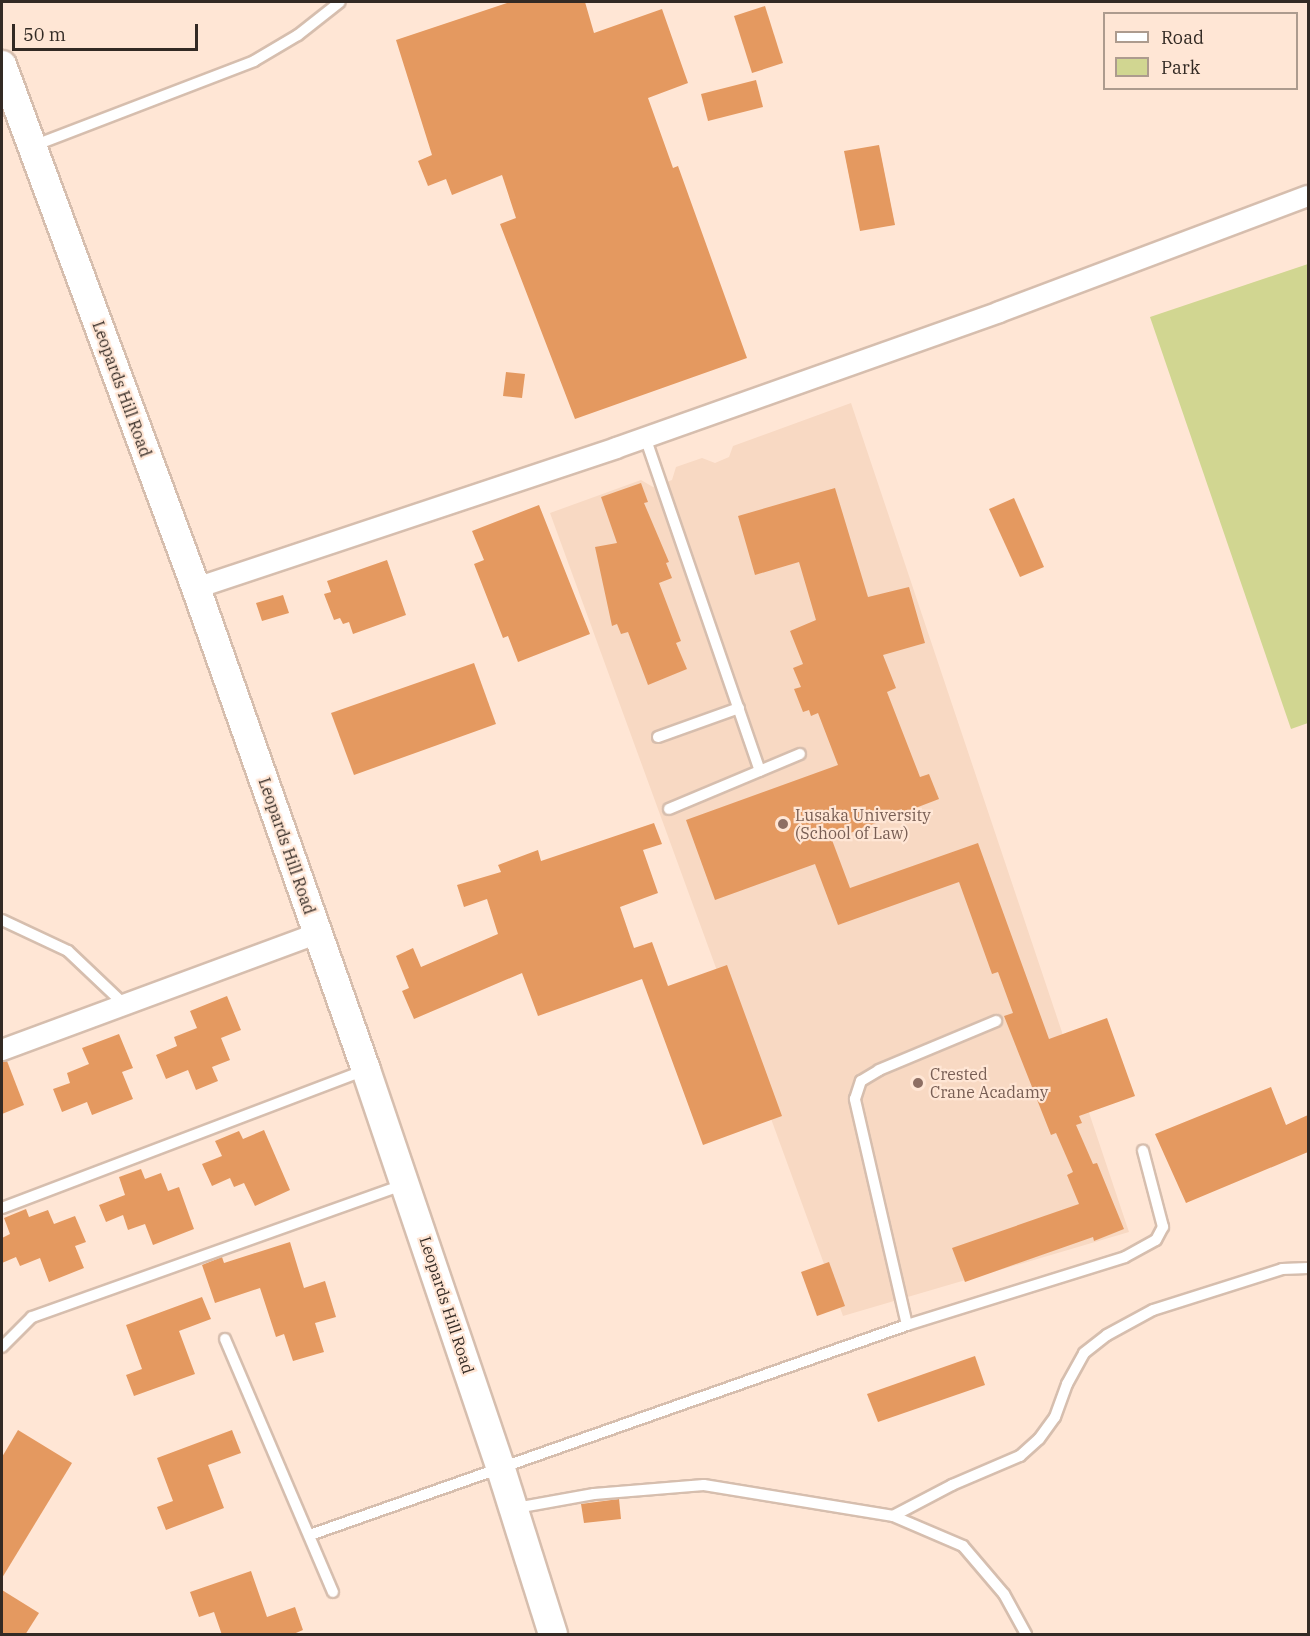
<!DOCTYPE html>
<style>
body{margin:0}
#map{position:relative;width:1310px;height:1636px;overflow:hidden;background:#ffe6d5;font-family:"IBM Plex Serif",serif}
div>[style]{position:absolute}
.built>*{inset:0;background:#f8d9c3}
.green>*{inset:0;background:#d1d691}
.building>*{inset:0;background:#e49960}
.roads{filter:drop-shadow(2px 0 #d6beae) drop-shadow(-2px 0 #d6beae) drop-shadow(0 2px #d6beae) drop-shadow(0 -2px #d6beae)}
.service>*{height:10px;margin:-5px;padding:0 5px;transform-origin:5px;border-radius:5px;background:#fff}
.minor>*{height:20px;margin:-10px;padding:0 10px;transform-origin:10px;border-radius:10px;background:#fff}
.secondary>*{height:28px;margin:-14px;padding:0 14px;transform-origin:14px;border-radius:14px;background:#fff}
.dots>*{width:16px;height:16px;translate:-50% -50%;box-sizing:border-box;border:3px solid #ffe6d5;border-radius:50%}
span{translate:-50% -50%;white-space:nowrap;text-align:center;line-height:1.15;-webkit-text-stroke:4.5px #ffe6d5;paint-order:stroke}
.street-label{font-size:16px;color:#332a24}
.education-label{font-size:16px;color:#785e54}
.left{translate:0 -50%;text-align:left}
.frame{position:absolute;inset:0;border:3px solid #332a24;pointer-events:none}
.legend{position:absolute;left:1103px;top:12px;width:195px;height:78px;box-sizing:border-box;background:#ffe6d5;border:2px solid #ad9b8e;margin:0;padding:8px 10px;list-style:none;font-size:18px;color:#332a24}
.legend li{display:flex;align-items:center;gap:12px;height:30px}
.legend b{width:30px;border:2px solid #ad9b8e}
.scale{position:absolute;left:12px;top:24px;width:186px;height:27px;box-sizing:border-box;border:3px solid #332a24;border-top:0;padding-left:8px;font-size:18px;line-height:21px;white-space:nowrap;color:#332a24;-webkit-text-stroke:4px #ffe6d5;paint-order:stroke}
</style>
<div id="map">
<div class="built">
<div style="clip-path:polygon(851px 403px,1129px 1232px,843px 1316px,550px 513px,641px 480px,653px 487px,672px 480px,676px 467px,702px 458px,715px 463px,729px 457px,733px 446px)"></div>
</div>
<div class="green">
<div style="clip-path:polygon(1308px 264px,1308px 723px,1291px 729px,1150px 317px)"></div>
</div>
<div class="building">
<div style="clip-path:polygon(510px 2px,585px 2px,594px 33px,662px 9px,688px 83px,648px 98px,673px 168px,678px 166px,747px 358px,575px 419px,500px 224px,516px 218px,502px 175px,452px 195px,446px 179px,428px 186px,418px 161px,432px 155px,396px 40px)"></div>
<div style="clip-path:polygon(765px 6px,783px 63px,752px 73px,734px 16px)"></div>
<div style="clip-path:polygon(756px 80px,763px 107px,708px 121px,701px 94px)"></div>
<div style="clip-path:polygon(879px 145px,895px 225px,860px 231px,844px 151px)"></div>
<div style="clip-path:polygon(506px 372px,525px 374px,522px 398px,503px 396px)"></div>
<div style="clip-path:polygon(641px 483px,648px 502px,644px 503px,669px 562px,666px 563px,672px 578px,659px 583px,681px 641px,676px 643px,687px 669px,648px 685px,628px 632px,621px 634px,617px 624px,612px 626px,595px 547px,617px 543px,601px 497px)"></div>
<div style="clip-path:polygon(835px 488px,868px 597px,909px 587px,925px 643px,883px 655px,896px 688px,887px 692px,920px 777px,929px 774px,939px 799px,832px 840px,850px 888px,978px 843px,1049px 1039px,1107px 1018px,1135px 1096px,1079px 1116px,1082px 1123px,1076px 1125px,1093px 1164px,1097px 1163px,1124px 1229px,1094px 1241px,1093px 1237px,965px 1282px,952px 1248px,1079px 1204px,1067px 1175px,1073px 1172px,1056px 1133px,1051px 1135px,1004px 1016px,1013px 1013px,998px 972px,992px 974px,959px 882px,838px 925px,815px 864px,715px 900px,686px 820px,838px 765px,818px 713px,811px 716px,809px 710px,803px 712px,794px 689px,801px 687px,793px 668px,803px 664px,790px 631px,816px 620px,799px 562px,755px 575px,738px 516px)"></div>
<div style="clip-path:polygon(1014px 498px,1044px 567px,1020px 577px,989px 509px)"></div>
<div style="clip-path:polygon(539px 505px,590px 634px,518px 662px,508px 636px,503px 638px,474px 564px,484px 560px,472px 531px)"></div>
<div style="clip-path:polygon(387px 560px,406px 615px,353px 634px,349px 622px,343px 624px,340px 618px,334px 620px,324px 594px,331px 592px,327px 581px)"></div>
<div style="clip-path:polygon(283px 595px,289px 613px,262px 621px,256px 603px)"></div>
<div style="clip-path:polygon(474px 663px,496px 724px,354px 775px,331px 713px)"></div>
<div style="clip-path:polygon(654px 823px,662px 844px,643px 850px,658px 893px,620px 907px,634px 948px,652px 942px,668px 986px,727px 965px,782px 1116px,703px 1145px,642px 979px,538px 1016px,522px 973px,414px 1019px,402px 991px,409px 988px,396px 956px,413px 948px,421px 967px,498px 934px,487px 899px,464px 907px,457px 885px,501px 872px,498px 865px,538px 850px,541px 861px)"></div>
<div style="clip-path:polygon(227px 996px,241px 1030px,221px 1038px,230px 1060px,212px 1067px,218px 1081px,196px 1090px,188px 1070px,166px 1079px,156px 1055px,177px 1046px,174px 1037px,197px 1028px,190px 1011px)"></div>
<div style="clip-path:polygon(119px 1034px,133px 1068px,122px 1072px,133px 1099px,92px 1115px,87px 1102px,62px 1112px,53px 1089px,70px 1083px,67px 1073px,89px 1064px,82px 1048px)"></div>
<div style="clip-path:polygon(7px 1061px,24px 1105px,2px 1114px,2px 1062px)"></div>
<div style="clip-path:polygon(1271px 1087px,1286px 1125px,1308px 1115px,1308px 1152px,1186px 1203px,1155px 1134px)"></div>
<div style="clip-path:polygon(264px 1130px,290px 1190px,255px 1206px,244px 1183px,234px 1187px,230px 1178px,212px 1186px,202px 1164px,222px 1156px,215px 1141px,239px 1131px,243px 1139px)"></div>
<div style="clip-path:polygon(141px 1169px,145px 1179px,161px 1173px,168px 1191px,179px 1187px,194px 1229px,153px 1245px,145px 1224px,128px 1230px,123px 1215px,106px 1222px,99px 1205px,125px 1195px,119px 1177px)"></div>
<div style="clip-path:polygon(26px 1209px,29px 1217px,48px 1210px,54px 1224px,75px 1216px,86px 1242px,75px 1246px,84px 1268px,49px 1282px,40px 1258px,20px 1266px,16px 1257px,2px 1263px,2px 1238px,10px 1234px,4px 1218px)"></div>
<div style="clip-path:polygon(290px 1242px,304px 1288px,325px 1281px,336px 1317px,315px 1323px,324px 1352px,293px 1361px,284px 1334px,276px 1337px,260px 1288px,215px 1303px,202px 1265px,222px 1257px,224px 1263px)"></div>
<div style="clip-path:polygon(829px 1262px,845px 1306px,817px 1316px,801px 1272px)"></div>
<div style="clip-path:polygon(202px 1297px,211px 1319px,179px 1331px,195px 1374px,134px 1396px,126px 1375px,142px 1369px,126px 1325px)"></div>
<div style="clip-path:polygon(975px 1356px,985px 1385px,878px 1422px,867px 1394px)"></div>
<div style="clip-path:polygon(18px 1430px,72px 1463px,2px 1578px,2px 1457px)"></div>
<div style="clip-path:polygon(232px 1430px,241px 1453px,208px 1465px,224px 1508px,166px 1530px,157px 1507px,173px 1501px,157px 1458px)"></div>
<div style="clip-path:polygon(619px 1499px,621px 1519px,584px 1523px,581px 1504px)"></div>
<div style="clip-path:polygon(251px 1571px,267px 1617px,295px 1607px,303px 1630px,291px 1635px,222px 1635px,214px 1612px,199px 1617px,190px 1592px)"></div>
<div style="clip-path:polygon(2px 1590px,39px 1613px,25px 1635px,2px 1635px)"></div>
</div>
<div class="roads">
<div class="service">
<div style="left:33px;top:146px;width:237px;rotate:-21deg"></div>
<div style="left:254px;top:61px;width:51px;rotate:-30.6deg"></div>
<div style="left:298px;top:35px;width:53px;rotate:-38.2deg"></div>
<div style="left:645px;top:437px;width:353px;rotate:71deg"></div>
<div style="left:658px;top:737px;width:86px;rotate:-19.7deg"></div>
<div style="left:669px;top:809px;width:142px;rotate:-22.8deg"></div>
<div style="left:2px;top:920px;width:73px;rotate:25.2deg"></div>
<div style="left:68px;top:951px;width:79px;rotate:43.5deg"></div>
<div style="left:2px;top:1208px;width:389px;rotate:-20.8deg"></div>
<div style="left:907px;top:1325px;width:232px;rotate:-103deg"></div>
<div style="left:855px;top:1099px;width:19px;rotate:-72deg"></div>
<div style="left:861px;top:1081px;width:21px;rotate:-31deg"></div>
<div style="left:879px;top:1070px;width:127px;rotate:-22.7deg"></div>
<div style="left:225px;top:1339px;width:275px;rotate:66.9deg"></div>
<div style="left:2px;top:1347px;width:42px;rotate:-45deg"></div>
<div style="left:32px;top:1317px;width:394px;rotate:-19.6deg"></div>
<div style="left:516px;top:1508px;width:79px;rotate:-10.2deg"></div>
<div style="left:594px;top:1494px;width:110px;rotate:-4.7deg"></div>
<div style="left:704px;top:1485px;width:192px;rotate:9.3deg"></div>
<div style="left:893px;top:1516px;width:76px;rotate:23.2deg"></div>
<div style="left:963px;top:1546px;width:63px;rotate:49.5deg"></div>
<div style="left:1004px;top:1594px;width:46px;rotate:61.2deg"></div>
<div style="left:893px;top:1516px;width:67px;rotate:-27.7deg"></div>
<div style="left:952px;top:1485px;width:74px;rotate:-23.1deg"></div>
<div style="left:1020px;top:1456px;width:25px;rotate:-42deg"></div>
<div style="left:1039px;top:1439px;width:27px;rotate:-54deg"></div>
<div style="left:1055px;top:1417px;width:35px;rotate:-70deg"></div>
<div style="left:1067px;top:1384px;width:35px;rotate:-61deg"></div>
<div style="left:1084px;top:1353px;width:29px;rotate:-38deg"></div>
<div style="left:1107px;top:1335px;width:52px;rotate:-28.5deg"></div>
<div style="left:1153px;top:1310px;width:135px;rotate:-17.6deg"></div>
<div style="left:1282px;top:1269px;width:26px;rotate:-2deg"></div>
<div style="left:310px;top:1535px;width:633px;rotate:-19.38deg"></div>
<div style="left:907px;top:1325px;width:228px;rotate:-17.3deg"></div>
<div style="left:1125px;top:1257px;width:35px;rotate:-29deg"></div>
<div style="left:1156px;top:1240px;width:15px;rotate:-62deg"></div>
<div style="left:1163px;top:1227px;width:79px;rotate:-104.7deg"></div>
</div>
<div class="minor">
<div style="left:196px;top:588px;width:443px;rotate:-18.4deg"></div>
<div style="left:616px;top:448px;width:406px;rotate:-19.5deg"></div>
<div style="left:999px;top:312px;width:330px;rotate:-20.6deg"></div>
<div style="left:2px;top:1050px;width:337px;rotate:-20.3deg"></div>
</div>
<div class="secondary">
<div style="left:2px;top:65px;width:558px;rotate:69.65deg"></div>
<div style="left:196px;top:588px;width:511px;rotate:70.57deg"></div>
<div style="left:366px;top:1070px;width:418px;rotate:71.3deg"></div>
<div style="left:500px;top:1466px;width:176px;rotate:72.5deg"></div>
</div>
</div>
<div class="dots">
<div style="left:783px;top:824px;background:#8d6e63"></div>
<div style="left:918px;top:1083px;background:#8d6e63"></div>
</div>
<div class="street-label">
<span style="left:122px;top:389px;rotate:70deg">Leopards Hill Road</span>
<span style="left:287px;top:846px;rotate:71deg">Leopards Hill Road</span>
<span style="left:447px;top:1305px;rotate:72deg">Leopards Hill Road</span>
</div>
<div class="education-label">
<span class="left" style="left:795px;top:824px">Lusaka University<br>(School of Law)</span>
<span class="left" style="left:930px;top:1083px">Crested<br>Crane Acadamy</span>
</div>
<div class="frame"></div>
<ul class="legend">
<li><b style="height:8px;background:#fff"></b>Road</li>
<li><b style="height:16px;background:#d1d691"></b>Park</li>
</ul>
<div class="scale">50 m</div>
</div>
